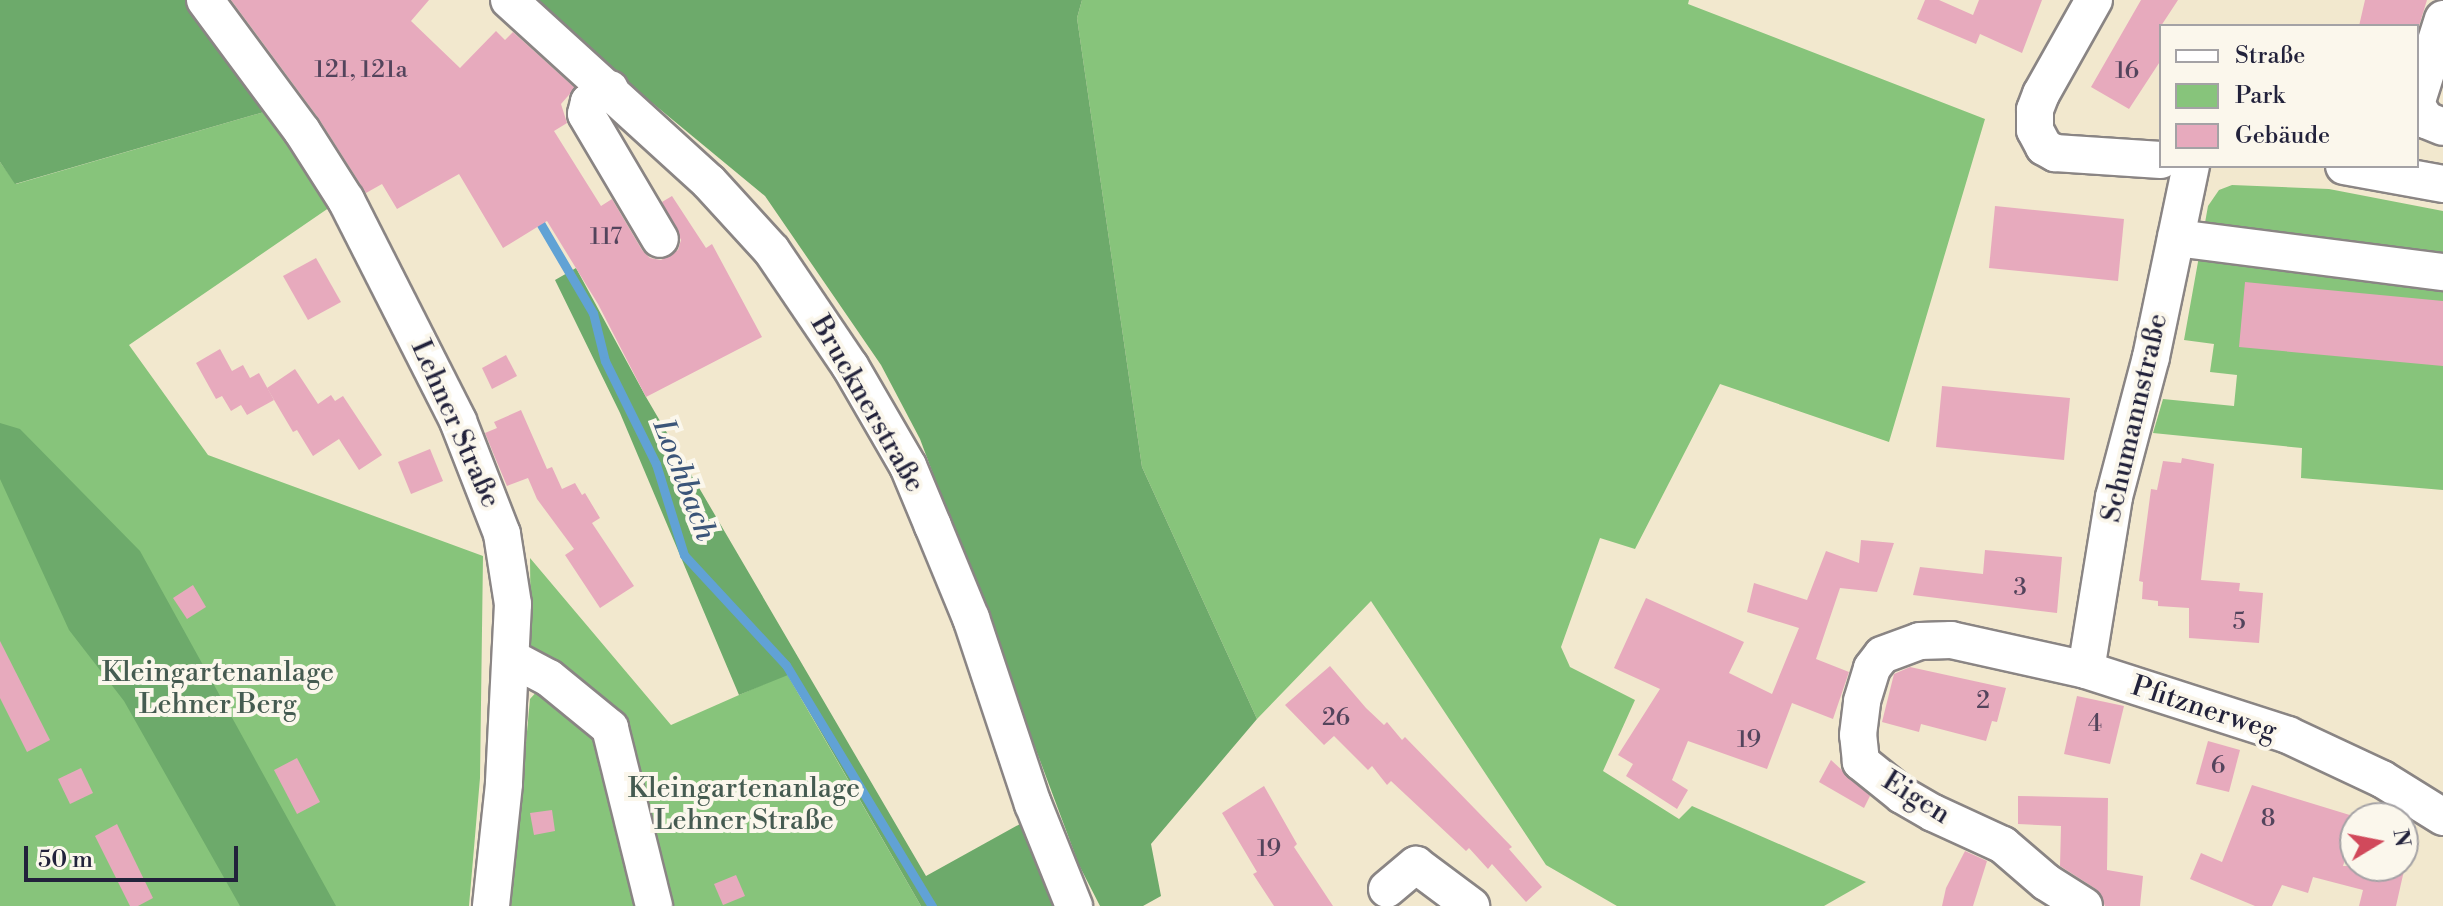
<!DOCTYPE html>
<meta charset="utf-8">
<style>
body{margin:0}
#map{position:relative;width:2443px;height:906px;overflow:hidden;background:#f2e8ce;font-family:"Libre Bodoni",serif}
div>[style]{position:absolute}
.green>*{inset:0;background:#87c47b}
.forest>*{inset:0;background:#6daa6b}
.stream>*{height:9px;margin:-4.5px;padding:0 4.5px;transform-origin:4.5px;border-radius:4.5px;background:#61a2d5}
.building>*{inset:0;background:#e7aabd}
.roads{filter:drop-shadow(2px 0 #8a8584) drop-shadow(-2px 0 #8a8584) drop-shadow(0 2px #8a8584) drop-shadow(0 -2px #8a8584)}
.minor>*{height:36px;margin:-18px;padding:0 18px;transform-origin:18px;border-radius:18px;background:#fff}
span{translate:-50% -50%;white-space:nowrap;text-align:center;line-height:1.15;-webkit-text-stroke:8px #fbf7ec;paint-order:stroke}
.number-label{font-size:24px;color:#53445c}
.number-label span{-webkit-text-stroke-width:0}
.street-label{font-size:28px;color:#22223b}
.park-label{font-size:28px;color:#455b51}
.water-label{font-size:30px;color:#3b5579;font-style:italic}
.legend{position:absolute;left:2159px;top:24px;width:260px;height:144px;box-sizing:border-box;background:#fbf7ec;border:2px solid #a4a2a5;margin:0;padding:10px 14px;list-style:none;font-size:24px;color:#22223b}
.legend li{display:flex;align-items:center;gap:16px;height:40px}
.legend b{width:40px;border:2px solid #a4a2a5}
.north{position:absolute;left:2339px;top:802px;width:80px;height:80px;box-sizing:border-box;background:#fbf7ec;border:2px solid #a4a2a5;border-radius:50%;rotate:80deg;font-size:22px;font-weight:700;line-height:32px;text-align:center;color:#22223b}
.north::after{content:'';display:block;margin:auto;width:28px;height:36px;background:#d1495b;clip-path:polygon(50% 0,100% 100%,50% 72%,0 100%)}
.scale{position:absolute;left:24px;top:846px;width:214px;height:36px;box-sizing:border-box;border:4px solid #22223b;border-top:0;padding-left:10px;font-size:24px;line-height:28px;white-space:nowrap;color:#22223b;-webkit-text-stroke:6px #fbf7ec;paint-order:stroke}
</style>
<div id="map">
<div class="green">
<div style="clip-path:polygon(1082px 0,1689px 0,1688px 4px,1985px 119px,1889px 442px,1720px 384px,1635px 549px,1600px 538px,1561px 647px,1570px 667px,1635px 700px,1603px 771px,1679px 819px,1692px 806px,1866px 882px,1824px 906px,1617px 906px,1546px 865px,1371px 601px,1257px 719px,1142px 467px,1077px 18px)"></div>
<div style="clip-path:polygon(264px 112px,336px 203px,129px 345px,208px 455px,483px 556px,480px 778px,469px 906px,0 906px,0 162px,16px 184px)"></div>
<div style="clip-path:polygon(2232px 185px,2329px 189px,2443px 211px,2443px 490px,2301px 478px,2302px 448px,2153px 433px,2163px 399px,2234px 406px,2237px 375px,2210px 372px,2214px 344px,2184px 340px,2208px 206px,2219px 190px)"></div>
<div style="clip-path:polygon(530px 558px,671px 725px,787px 674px,921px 906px,511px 906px,530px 699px,549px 678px,531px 653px)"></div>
</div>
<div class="forest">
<div style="clip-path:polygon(0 0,185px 0,264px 112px,15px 184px,0 162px)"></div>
<div style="clip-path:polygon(538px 0,1082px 0,1077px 18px,1142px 467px,1257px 719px,1151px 844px,1161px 896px,1143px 906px,1100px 906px,1079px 865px,920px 439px,881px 365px,765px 196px,616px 73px)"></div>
<div style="clip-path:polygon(576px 268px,646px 397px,926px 876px,1020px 824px,1053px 906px,921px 906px,788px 675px,739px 695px,620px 413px,555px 280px)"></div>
<div style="clip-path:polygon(0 423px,20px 429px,140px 551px,336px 906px,240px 906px,124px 701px,69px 630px,0 479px)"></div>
</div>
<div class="stream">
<div style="left:536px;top:216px;width:113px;rotate:59.6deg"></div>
<div style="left:593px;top:313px;width:49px;rotate:76deg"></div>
<div style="left:605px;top:361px;width:115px;rotate:63.7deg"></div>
<div style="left:656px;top:464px;width:95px;rotate:72.9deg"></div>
<div style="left:684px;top:555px;width:150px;rotate:47.2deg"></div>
<div style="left:786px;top:665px;width:282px;rotate:58.8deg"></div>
</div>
<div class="building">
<div style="clip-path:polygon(231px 0,429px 0,411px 21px,460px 68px,496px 31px,505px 40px,513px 32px,575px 88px,561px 104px,567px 123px,554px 131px,601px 206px,612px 199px,642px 250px,650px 258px,661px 260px,678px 250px,681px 240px,662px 202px,672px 196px,706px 248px,712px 244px,762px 337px,646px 397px,598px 304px,547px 221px,503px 248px,459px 174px,397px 209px,382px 184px,366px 193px,319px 119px)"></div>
<div style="clip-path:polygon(1925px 0,1939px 0,1973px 15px,1979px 0,2042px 0,2022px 53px,1980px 34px,1976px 44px,1917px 19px)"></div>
<div style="clip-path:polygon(2141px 0,2178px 0,2161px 26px,2161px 60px,2129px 109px,2091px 87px)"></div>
<div style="clip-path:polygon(2365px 0,2427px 0,2419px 26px,2359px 26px)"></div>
<div style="clip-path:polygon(1995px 206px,2124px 219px,2118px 281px,1989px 268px)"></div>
<div style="clip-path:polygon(316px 258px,341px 302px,308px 320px,283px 276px)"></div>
<div style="clip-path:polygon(2245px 282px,2443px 301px,2443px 366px,2239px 347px)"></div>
<div style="clip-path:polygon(220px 349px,232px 371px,243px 365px,250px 378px,259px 373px,274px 400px,247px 415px,241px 405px,231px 411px,222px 396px,216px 399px,196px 363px)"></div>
<div style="clip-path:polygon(506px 355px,517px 376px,492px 389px,482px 368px)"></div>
<div style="clip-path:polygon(295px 369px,318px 404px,331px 395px,335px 401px,343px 396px,382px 455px,359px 470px,339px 439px,313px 456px,297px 430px,293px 432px,267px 388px)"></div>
<div style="clip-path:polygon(1942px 386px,2070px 398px,2064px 460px,1936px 447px)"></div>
<div style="clip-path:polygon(521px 410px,547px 469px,552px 467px,562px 489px,575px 483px,582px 495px,585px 493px,600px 518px,592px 523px,634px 586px,600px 608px,565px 555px,574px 549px,537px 499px,528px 478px,507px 486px,496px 460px,485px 433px,497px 428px,494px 422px)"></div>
<div style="clip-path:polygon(430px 449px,443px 481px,411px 494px,398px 462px)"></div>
<div style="clip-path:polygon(2182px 458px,2214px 464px,2201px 580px,2240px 583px,2239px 591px,2263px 593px,2259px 643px,2189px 638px,2189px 608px,2158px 606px,2158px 601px,2142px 599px,2143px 582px,2139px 581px,2151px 489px,2157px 490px,2163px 461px,2181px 463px)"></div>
<div style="clip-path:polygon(1861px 540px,1894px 543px,1877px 592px,1840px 588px,1816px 659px,1849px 672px,1833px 719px,1792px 703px,1767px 769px,1688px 741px,1672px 780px,1688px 790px,1677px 809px,1626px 776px,1633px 764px,1618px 755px,1660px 689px,1614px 668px,1646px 598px,1744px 642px,1729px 673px,1772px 694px,1799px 628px,1747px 612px,1754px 583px,1807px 600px,1826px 551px,1859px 563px)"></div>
<div style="clip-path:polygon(1985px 550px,2062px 557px,2057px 613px,1913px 595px,1920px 567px,1983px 574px)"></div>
<div style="clip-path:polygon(193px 585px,206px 607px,187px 619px,173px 598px)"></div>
<div style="clip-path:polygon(0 641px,50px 740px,27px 752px,0 698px)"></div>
<div style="clip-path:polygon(1330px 666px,1366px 708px,1384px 725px,1387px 722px,1402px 740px,1405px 737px,1512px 847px,1509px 849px,1542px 887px,1526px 902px,1492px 864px,1488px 869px,1469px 848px,1466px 851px,1391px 781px,1387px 785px,1372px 766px,1368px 770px,1334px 736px,1324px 745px,1285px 705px)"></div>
<div style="clip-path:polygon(1910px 667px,2006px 688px,1997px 722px,1992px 721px,1986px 741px,1921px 724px,1919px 732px,1882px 722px,1894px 674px)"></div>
<div style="clip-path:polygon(2077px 696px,2124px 706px,2110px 764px,2064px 754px)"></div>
<div style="clip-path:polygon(2208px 741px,2240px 750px,2229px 792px,2196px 784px)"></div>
<div style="clip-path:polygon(297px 758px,320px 802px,297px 814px,274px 770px)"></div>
<div style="clip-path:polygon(1831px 760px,1870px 796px,1864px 808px,1819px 782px)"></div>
<div style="clip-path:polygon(81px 768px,93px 793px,70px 804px,58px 779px)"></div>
<div style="clip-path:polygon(2252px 785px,2353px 816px,2349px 830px,2354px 832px,2343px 866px,2405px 866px,2396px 906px,2359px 906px,2363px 890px,2313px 877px,2308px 893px,2282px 885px,2272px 906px,2255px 906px,2190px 879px,2201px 853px,2222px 862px)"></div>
<div style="clip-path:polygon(1264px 786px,1297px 844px,1294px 847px,1333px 906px,1274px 906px,1253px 874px,1257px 872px,1222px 813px)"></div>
<div style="clip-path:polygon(2018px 796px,2108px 798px,2107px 870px,2143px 876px,2140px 906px,2105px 906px,2096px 889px,2060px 866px,2061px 826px,2018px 824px)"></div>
<div style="clip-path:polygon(552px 810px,555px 831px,534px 835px,530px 813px)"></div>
<div style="clip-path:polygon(117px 824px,153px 898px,138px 906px,130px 906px,95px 836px)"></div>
<div style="clip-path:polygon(1965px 851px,1987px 861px,1973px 906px,1942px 906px,1946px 888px)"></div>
<div style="clip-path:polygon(736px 875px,745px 896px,723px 905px,714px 884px)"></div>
</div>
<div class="roads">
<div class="minor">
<div style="left:205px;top:0;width:163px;rotate:53.5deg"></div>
<div style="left:302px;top:131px;width:82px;rotate:57.5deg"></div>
<div style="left:346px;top:200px;width:248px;rotate:63.1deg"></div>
<div style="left:458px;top:421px;width:121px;rotate:68.7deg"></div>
<div style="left:502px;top:534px;width:71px;rotate:81.1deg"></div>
<div style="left:513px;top:604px;width:180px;rotate:92.9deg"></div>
<div style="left:504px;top:784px;width:123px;rotate:96.1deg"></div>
<div style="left:509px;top:0;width:270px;rotate:42.3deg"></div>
<div style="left:709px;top:182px;width:93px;rotate:47.6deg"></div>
<div style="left:772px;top:251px;width:139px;rotate:55.9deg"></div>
<div style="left:850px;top:366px;width:116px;rotate:59.9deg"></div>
<div style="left:908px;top:466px;width:65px;rotate:67.4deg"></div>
<div style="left:933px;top:526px;width:100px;rotate:67.6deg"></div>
<div style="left:971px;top:618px;width:196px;rotate:71.6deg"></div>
<div style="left:1033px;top:804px;width:110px;rotate:68.1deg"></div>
<div style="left:2094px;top:0;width:108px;rotate:119.4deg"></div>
<div style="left:2041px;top:94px;width:17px;rotate:111deg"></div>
<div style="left:2035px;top:110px;width:20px;rotate:90deg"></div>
<div style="left:2035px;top:130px;width:19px;rotate:62deg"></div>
<div style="left:2044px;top:147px;width:13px;rotate:29deg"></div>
<div style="left:2055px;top:153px;width:106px;rotate:3.8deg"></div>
<div style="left:610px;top:89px;width:25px;rotate:148deg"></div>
<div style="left:589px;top:102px;width:12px;rotate:104deg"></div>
<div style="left:586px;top:114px;width:145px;rotate:59.4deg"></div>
<div style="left:2417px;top:101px;width:86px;rotate:-72.4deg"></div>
<div style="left:2417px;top:106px;width:17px;rotate:57deg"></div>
<div style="left:2426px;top:120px;width:18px;rotate:22deg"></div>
<div style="left:2344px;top:166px;width:101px;rotate:10.3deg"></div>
<div style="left:2176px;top:238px;width:269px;rotate:7.3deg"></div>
<div style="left:511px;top:658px;width:43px;rotate:27.8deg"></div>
<div style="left:549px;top:678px;width:79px;rotate:39.3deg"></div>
<div style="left:610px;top:728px;width:183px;rotate:76.1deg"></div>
<div style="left:2086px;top:670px;width:175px;rotate:-80.8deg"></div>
<div style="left:2114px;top:497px;width:145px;rotate:-75.2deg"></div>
<div style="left:2151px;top:357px;width:195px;rotate:-78.2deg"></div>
<div style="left:1387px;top:889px;width:38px;rotate:-40deg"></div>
<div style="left:1416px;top:865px;width:69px;rotate:36.7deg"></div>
<div style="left:2084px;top:906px;width:45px;rotate:-147.7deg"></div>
<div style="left:2046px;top:882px;width:57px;rotate:-139.3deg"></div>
<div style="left:2003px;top:845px;width:77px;rotate:-155.4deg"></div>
<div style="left:1933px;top:813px;width:36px;rotate:-150deg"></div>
<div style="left:1902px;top:795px;width:53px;rotate:-141.2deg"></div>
<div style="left:1861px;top:762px;width:27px;rotate:-96deg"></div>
<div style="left:1858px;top:735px;width:34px;rotate:-83deg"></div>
<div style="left:1862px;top:701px;width:34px;rotate:-73deg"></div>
<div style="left:1872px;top:668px;width:16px;rotate:-52deg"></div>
<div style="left:1882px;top:655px;width:40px;rotate:-20.2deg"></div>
<div style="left:1920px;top:641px;width:31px;rotate:-2deg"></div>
<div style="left:1951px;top:640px;width:138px;rotate:12.5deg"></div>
<div style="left:2086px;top:670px;width:212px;rotate:17.8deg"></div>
<div style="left:2288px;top:735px;width:104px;rotate:25.1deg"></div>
<div style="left:2382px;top:779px;width:72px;rotate:31.9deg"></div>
</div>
</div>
<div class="number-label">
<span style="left:361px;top:71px">121, 121a</span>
<span style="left:2127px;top:72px">16</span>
<span style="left:606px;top:238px">117</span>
<span style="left:2020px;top:589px">3</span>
<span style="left:2239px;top:623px">5</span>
<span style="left:1983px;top:702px">2</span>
<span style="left:1336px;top:719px">26</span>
<span style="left:2095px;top:725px">4</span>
<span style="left:1749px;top:741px">19</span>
<span style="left:2218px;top:767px">6</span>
<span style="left:2268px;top:820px">8</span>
<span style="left:1269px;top:850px">19</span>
</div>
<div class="street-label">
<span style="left:867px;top:404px;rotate:60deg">Brucknerstraße</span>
<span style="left:2135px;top:418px;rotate:-77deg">Schumannstraße</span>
<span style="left:455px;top:424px;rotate:66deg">Lehner Straße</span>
<span style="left:2204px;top:709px;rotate:18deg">Pfitznerweg</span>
<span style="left:1916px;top:798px;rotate:32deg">Eigen</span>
</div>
<div class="park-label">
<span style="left:218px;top:689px">Kleingartenanlage<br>Lehner Berg</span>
<span style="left:744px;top:805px">Kleingartenanlage<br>Lehner Straße</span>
</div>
<div class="water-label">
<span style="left:684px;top:480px;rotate:69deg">Lochbach</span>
</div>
<ul class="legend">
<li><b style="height:10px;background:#fff"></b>Straße</li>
<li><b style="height:22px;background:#87c47b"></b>Park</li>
<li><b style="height:22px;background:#e7aabd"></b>Gebäude</li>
</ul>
<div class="north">N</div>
<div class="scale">50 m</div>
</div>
